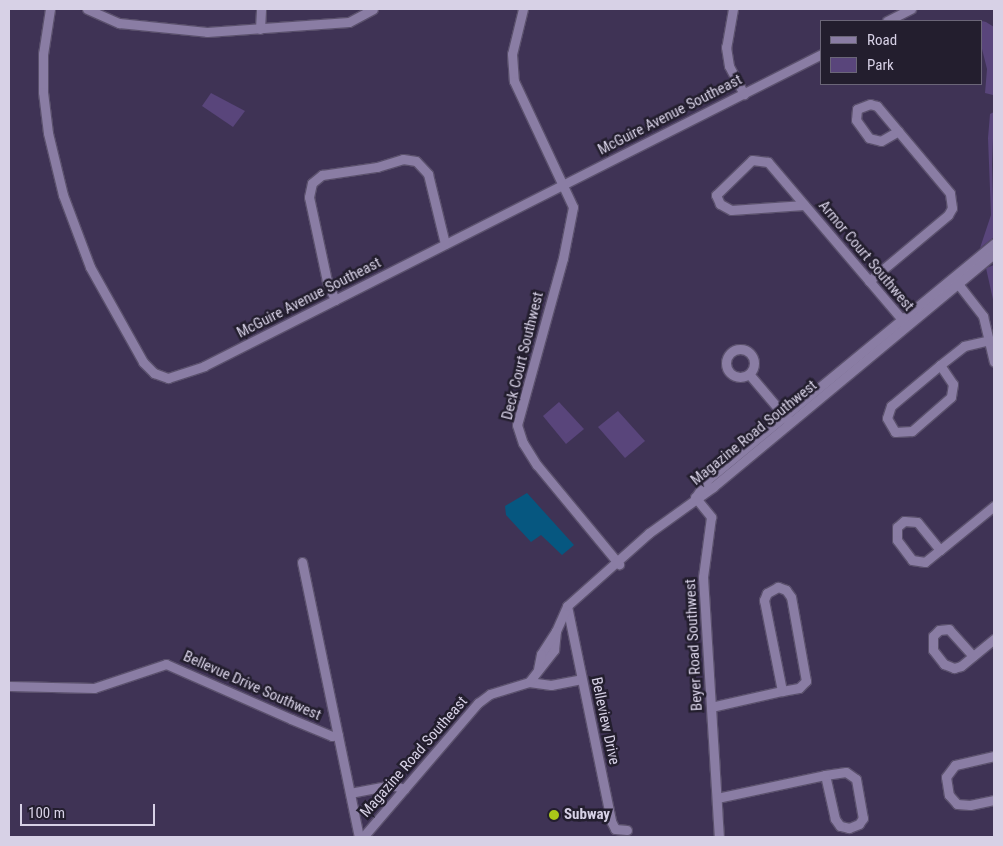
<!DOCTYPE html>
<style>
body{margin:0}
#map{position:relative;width:1003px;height:846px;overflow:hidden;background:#3f3355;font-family:"Roboto Condensed",sans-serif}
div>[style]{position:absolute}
.green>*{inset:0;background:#59457b}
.water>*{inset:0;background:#065780}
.roads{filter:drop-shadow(1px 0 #5b516d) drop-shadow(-1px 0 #5b516d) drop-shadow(0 1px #5b516d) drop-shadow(0 -1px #5b516d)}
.minor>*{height:9px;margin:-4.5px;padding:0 4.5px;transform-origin:4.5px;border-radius:4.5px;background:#8a7da4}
.minor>.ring{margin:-4.5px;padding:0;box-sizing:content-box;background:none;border:9px solid #8a7da4;border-radius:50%}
.dots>*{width:14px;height:14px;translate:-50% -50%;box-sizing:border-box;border:2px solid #231e2e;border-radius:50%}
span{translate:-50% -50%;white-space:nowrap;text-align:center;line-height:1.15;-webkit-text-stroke:5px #231e2e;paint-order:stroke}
.street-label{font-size:15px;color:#d7d1e6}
.poi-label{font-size:15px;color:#d7d1e6;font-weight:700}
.left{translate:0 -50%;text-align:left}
.frame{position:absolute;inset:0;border:10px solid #d7d1e6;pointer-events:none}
.legend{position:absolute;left:820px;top:20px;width:162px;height:65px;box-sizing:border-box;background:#231e2e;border:1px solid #6b6678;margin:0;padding:6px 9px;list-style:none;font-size:15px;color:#d7d1e6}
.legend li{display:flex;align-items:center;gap:10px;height:25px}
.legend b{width:25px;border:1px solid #6b6678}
.scale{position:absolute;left:20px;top:804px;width:135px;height:22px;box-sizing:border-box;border:2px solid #d7d1e6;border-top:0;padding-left:6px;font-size:15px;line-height:18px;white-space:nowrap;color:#d7d1e6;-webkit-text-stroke:4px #231e2e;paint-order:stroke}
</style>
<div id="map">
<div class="green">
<div style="clip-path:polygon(978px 20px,986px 22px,994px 27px,993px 95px,985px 93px,987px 69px,982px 49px,982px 21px,973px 21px)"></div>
<div style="clip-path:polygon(211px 93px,245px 111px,233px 127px,202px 106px)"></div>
<div style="clip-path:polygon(994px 112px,992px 165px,994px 237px,980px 248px,991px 215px,988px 138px,990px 114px)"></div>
<div style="clip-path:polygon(994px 265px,994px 304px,986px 268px)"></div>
<div style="clip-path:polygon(559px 402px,584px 429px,566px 444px,543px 416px)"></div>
<div style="clip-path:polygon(618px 411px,645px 441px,625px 458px,598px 427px)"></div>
</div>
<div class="water">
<div style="clip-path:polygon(527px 493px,574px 545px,562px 555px,541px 535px,531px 542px,506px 515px,505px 506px)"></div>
</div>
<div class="roads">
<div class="minor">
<div style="left:50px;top:9px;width:46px;rotate:98.8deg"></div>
<div style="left:43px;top:54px;width:38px;rotate:90deg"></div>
<div style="left:43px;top:92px;width:41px;rotate:83deg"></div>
<div style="left:48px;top:133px;width:64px;rotate:76.4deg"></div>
<div style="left:63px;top:195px;width:77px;rotate:69.4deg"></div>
<div style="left:90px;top:267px;width:109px;rotate:60.8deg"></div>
<div style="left:143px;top:362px;width:16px;rotate:45deg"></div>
<div style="left:154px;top:373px;width:15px;rotate:20deg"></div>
<div style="left:168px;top:378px;width:38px;rotate:-18deg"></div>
<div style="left:204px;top:366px;width:692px;rotate:-26.79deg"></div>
<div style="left:87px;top:9px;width:35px;rotate:24deg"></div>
<div style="left:119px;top:23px;width:88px;rotate:5.8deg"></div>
<div style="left:207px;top:32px;width:142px;rotate:-4deg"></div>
<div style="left:349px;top:22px;width:27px;rotate:-28deg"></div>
<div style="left:523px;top:9px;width:46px;rotate:103.7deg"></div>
<div style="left:512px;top:54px;width:27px;rotate:86deg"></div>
<div style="left:514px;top:81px;width:139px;rotate:64.9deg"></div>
<div style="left:573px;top:207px;width:52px;rotate:101.1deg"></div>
<div style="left:563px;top:258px;width:173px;rotate:105.4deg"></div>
<div style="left:517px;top:425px;width:19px;rotate:72deg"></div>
<div style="left:523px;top:443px;width:26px;rotate:58deg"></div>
<div style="left:537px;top:465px;width:129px;rotate:50.4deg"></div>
<div style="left:733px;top:9px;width:39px;rotate:100deg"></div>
<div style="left:726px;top:47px;width:19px;rotate:81deg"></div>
<div style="left:729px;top:66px;width:32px;rotate:62deg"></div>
<div style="left:887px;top:21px;width:27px;rotate:-27deg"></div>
<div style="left:260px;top:29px;width:20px;rotate:-87deg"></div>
<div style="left:804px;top:205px;width:73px;rotate:176.1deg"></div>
<div style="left:731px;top:210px;width:13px;rotate:-151deg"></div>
<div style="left:720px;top:204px;width:10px;rotate:-114deg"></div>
<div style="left:716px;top:195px;width:50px;rotate:-44.2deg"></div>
<div style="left:752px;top:160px;width:16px;rotate:7deg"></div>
<div style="left:768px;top:162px;width:210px;rotate:49.6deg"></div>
<div style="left:955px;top:280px;width:46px;rotate:52.1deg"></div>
<div style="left:983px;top:316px;width:47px;rotate:76.6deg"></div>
<div style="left:869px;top:281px;width:103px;rotate:-39.9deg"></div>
<div style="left:948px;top:215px;width:8px;rotate:-60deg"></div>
<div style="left:952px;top:208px;width:15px;rotate:-98deg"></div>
<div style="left:950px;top:193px;width:114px;rotate:-130deg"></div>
<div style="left:877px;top:106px;width:7px;rotate:-164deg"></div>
<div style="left:870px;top:104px;width:14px;rotate:159deg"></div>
<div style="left:857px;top:109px;width:11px;rotate:95deg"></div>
<div style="left:856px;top:120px;width:22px;rotate:54deg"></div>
<div style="left:869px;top:138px;width:12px;rotate:14deg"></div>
<div style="left:881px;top:141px;width:20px;rotate:-30deg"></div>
<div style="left:335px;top:300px;width:21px;rotate:-113deg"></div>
<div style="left:327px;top:281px;width:86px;rotate:-102.1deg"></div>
<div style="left:309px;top:197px;width:14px;rotate:-78deg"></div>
<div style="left:312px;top:183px;width:13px;rotate:-39deg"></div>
<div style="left:322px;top:175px;width:56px;rotate:-8.3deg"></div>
<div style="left:377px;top:167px;width:27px;rotate:-17deg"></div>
<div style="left:403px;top:159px;width:13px;rotate:9deg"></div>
<div style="left:416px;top:161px;width:18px;rotate:47deg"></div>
<div style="left:428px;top:174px;width:72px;rotate:76.3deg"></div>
<div class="ring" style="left:726px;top:349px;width:19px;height:19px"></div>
<div style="left:940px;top:365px;width:23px;rotate:56deg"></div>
<div style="left:953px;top:384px;width:13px;rotate:99deg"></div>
<div style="left:951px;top:397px;width:52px;rotate:138.9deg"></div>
<div style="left:912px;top:431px;width:17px;rotate:177deg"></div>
<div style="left:895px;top:432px;width:16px;rotate:-120deg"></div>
<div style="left:887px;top:418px;width:13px;rotate:-72deg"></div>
<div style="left:891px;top:406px;width:64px;rotate:-39.9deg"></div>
<div style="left:940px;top:365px;width:31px;rotate:-38deg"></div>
<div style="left:964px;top:346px;width:26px;rotate:-13deg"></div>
<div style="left:749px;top:374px;width:60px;rotate:49.7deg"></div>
<div style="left:697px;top:495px;width:18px;rotate:-56deg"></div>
<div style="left:707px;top:480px;width:372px;rotate:-39.5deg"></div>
<div style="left:695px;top:497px;width:26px;rotate:51deg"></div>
<div style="left:711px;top:517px;width:61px;rotate:97.6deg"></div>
<div style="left:703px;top:577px;width:260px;rotate:86.5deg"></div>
<div style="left:940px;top:550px;width:36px;rotate:-129deg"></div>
<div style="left:917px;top:522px;width:13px;rotate:-176deg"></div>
<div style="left:904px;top:521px;width:9px;rotate:139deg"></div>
<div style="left:897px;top:527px;width:13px;rotate:90deg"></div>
<div style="left:897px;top:540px;width:25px;rotate:53deg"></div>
<div style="left:912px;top:560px;width:13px;rotate:9deg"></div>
<div style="left:925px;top:562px;width:19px;rotate:-39deg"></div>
<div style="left:940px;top:550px;width:70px;rotate:-39.2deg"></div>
<div style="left:302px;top:562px;width:281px;rotate:78.3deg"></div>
<div style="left:567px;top:606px;width:219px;rotate:78.4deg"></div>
<div style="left:611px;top:821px;width:9px;rotate:63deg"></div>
<div style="left:615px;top:829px;width:12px;rotate:5deg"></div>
<div style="left:556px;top:631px;width:27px;rotate:-66deg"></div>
<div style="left:567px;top:606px;width:110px;rotate:-41.7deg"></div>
<div style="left:649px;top:533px;width:79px;rotate:-35.7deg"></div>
<div style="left:713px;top:487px;width:365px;rotate:-39.7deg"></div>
<div style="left:973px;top:656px;width:36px;rotate:-132deg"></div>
<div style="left:949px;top:629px;width:10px;rotate:174deg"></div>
<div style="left:939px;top:630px;width:8px;rotate:135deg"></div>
<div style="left:933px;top:636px;width:14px;rotate:90deg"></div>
<div style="left:933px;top:650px;width:18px;rotate:52deg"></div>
<div style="left:944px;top:664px;width:11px;rotate:22deg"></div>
<div style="left:954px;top:668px;width:7px;rotate:-16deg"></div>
<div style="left:961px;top:666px;width:43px;rotate:-39.3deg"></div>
<div style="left:529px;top:682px;width:22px;rotate:8deg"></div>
<div style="left:551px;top:685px;width:31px;rotate:-11deg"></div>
<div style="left:9px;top:686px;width:85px;rotate:1.3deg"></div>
<div style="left:94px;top:688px;width:76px;rotate:-18.4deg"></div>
<div style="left:166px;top:664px;width:137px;rotate:23.7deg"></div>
<div style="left:291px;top:719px;width:44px;rotate:22.5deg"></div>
<div style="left:332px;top:736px;width:6px;rotate:-9deg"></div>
<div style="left:711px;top:707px;width:73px;rotate:-12.7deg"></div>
<div style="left:782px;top:691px;width:17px;rotate:-10deg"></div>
<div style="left:799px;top:688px;width:10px;rotate:-45deg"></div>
<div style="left:806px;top:681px;width:85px;rotate:-100.1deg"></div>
<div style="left:791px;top:597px;width:9px;rotate:-126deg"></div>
<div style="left:786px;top:590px;width:9px;rotate:-159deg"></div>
<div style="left:778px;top:587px;width:13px;rotate:151deg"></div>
<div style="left:767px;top:593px;width:8px;rotate:113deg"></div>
<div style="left:764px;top:600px;width:93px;rotate:78.8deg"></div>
<div style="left:994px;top:756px;width:40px;rotate:167deg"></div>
<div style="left:955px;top:765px;width:15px;rotate:127deg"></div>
<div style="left:946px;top:777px;width:18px;rotate:81deg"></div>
<div style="left:949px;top:795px;width:12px;rotate:48deg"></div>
<div style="left:957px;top:804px;width:13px;rotate:4deg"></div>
<div style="left:970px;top:805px;width:25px;rotate:-12deg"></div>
<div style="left:846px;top:772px;width:12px;rotate:35deg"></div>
<div style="left:856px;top:779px;width:40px;rotate:80deg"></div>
<div style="left:863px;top:818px;width:7px;rotate:124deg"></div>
<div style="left:859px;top:824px;width:11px;rotate:158deg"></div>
<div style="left:849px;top:828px;width:9px;rotate:-167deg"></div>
<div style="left:840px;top:826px;width:9px;rotate:-126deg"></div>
<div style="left:835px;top:819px;width:45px;rotate:-102.8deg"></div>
<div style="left:825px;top:775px;width:21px;rotate:-8deg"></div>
<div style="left:350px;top:793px;width:43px;rotate:-10.8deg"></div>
<div style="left:392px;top:785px;width:13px;rotate:18deg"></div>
<div style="left:717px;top:798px;width:110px;rotate:-12deg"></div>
<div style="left:363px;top:837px;width:177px;rotate:-49.4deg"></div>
<div style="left:478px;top:703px;width:15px;rotate:-37deg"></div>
<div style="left:490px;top:694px;width:41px;rotate:-17.1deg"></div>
<div style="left:529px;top:682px;width:41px;rotate:-52deg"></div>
<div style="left:554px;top:650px;width:19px;rotate:-84deg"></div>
<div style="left:556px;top:631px;width:27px;rotate:123deg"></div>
<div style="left:541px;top:654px;width:15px;rotate:101deg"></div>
</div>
</div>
<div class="dots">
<div style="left:554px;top:815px;background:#aac718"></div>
</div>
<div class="street-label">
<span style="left:670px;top:115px;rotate:-27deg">McGuire Avenue Southeast</span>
<span style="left:866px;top:256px;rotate:50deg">Armor Court Southwest</span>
<span style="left:309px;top:298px;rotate:-27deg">McGuire Avenue Southeast</span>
<span style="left:523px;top:356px;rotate:-76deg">Deck Court Southwest</span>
<span style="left:754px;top:433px;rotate:-39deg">Magazine Road Southwest</span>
<span style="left:694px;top:645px;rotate:-93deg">Beyer Road Southwest</span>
<span style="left:252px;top:686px;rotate:24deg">Bellevue Drive Southwest</span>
<span style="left:605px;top:721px;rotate:78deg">Belleview Drive</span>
<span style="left:414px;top:757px;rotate:-49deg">Magazine Road Southeast</span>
</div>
<div class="poi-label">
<span class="left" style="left:564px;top:815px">Subway</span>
</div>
<div class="frame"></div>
<ul class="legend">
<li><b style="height:6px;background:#8a7da4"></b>Road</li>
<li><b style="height:14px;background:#59457b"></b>Park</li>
</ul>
<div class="scale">100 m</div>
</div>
